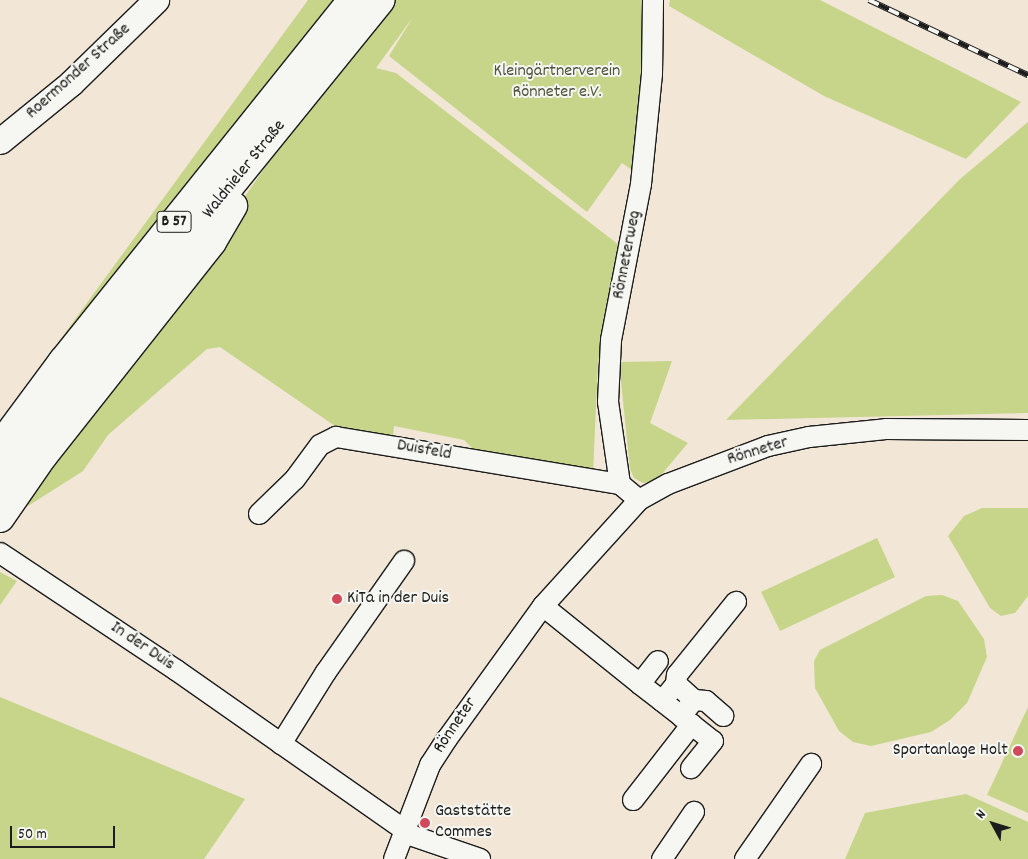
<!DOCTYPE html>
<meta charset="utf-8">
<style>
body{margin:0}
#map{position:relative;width:1028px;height:859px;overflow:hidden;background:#f2e7d7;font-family:Dekko,sans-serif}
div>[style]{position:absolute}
.green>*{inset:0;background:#c6d589}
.roads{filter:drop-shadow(1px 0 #1c1c1c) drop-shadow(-1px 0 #1c1c1c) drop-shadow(0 1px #1c1c1c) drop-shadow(0 -1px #1c1c1c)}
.minor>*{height:20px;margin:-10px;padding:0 10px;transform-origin:10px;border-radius:10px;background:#f6f6f2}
.major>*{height:25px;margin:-12.5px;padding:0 12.5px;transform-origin:12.5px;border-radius:12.5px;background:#f6f6f2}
.highway>*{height:28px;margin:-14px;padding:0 14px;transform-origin:14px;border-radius:14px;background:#f6f6f2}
.rail>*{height:5.5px;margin-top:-2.75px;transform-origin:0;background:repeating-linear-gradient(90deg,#f6f6f2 0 11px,#1c1c1c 0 22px);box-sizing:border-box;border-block:1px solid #1c1c1c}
.dots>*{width:14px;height:14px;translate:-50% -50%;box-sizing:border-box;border:2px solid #f6f6f2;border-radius:50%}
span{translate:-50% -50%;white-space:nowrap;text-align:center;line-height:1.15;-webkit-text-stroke:4px #f6f6f2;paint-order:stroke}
.shield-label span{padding:1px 4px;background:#f6f6f2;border:1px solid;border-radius:4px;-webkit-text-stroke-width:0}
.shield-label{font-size:16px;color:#1c1c1c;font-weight:700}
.street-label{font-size:18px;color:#1c1c1c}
.park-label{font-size:18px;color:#4f543d}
.poi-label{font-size:18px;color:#1c1c1c}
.left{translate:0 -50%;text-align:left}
.right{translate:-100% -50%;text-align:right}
.north{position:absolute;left:968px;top:799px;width:50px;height:50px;-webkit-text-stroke:4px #f6f6f2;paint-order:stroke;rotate:309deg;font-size:14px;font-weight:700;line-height:20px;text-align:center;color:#1c1c1c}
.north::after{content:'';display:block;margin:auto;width:18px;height:22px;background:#1c1c1c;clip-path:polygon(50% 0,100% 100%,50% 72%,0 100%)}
.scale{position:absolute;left:10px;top:826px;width:105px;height:22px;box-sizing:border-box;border:2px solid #1c1c1c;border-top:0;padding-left:6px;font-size:15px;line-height:18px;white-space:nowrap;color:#1c1c1c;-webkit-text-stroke:4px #f6f6f2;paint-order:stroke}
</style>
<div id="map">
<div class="green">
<div style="clip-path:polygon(308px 0,346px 0,0 442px,0 422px)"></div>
<div style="clip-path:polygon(391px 0,644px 0,636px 173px,622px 163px,587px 212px,389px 56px,413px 17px,376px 68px,396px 73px,619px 245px,598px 363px,593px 473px,474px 450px,464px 440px,394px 426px,393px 436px,335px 426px,220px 347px,207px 349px,108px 435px,83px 471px,28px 506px,28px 502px,135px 356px,299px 118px)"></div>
<div style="clip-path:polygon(670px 0,820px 0,1021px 102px,966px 159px,824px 96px,669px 6px)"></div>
<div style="clip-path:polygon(1028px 122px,1028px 413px,726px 420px,960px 179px)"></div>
<div style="clip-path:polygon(672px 361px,650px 423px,688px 443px,656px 481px,643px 483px,634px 478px,630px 469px,619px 362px)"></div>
<div style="clip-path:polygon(982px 508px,1028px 508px,1028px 596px,1015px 613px,1001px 616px,990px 608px,948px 536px,964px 516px)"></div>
<div style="clip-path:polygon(877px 538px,895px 577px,780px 631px,761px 592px)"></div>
<div style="clip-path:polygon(0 572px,17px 581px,0 605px)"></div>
<div style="clip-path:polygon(942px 595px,958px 601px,984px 639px,987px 657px,967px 703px,950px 720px,931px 732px,871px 746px,853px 742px,839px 731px,815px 688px,814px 661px,820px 650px,926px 596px)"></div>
<div style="clip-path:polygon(0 697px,245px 799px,204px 859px,0 859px)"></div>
<div style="clip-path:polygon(1028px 707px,1028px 813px,987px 795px)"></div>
<div style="clip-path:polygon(966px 794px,1028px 822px,1028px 859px,845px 859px,865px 813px)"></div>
</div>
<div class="roads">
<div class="minor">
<div style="left:639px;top:500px;width:25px;rotate:-140deg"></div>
<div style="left:620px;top:484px;width:83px;rotate:-98.3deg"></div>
<div style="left:608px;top:402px;width:62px;rotate:-87.2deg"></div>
<div style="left:611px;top:340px;width:159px;rotate:-79.1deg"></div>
<div style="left:641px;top:184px;width:111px;rotate:-84.3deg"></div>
<div style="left:652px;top:74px;width:74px;rotate:-89.2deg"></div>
<div style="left:259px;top:514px;width:50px;rotate:-44.2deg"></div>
<div style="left:295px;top:479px;width:42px;rotate:-53.7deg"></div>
<div style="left:320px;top:445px;width:18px;rotate:-27deg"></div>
<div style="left:336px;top:437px;width:288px;rotate:9.4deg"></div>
<div style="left:0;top:553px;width:211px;rotate:33.6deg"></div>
<div style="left:176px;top:670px;width:289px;rotate:35deg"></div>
<div style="left:413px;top:836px;width:71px;rotate:18.9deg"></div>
<div style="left:543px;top:606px;width:124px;rotate:38.8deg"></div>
<div style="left:640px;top:684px;width:28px;rotate:38deg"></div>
<div style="left:662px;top:701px;width:24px;rotate:38deg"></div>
<div style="left:681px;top:716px;width:21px;rotate:-51deg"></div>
<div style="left:694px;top:700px;width:24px;rotate:-138deg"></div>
<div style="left:676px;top:684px;width:22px;rotate:129deg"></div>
<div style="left:640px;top:684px;width:29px;rotate:-52deg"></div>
<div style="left:676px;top:684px;width:9px;rotate:-84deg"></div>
<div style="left:677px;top:675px;width:94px;rotate:-51.1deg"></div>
<div style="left:694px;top:700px;width:12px;rotate:5deg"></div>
<div style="left:706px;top:701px;width:23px;rotate:41deg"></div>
<div style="left:682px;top:717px;width:39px;rotate:38deg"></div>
<div style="left:713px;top:741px;width:35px;rotate:129deg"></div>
<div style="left:281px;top:744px;width:85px;rotate:-58deg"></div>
<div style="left:326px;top:672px;width:136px;rotate:-54.9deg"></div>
<div style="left:633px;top:800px;width:96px;rotate:-52.2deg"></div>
<div style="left:394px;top:859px;width:101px;rotate:-69deg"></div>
<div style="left:430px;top:765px;width:31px;rotate:-57deg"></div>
<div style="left:447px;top:739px;width:164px;rotate:-54.2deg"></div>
<div style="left:543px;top:606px;width:143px;rotate:-47.8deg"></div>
<div style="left:639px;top:500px;width:33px;rotate:-29deg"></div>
<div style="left:668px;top:484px;width:107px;rotate:-20.8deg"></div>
<div style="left:768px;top:446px;width:42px;rotate:-12.4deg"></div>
<div style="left:809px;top:437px;width:77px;rotate:-5.9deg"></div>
<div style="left:886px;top:429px;width:142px;rotate:0.4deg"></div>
<div style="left:662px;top:859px;width:57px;rotate:-55.8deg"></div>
<div style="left:745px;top:859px;width:116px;rotate:-55.2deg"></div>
</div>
<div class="major">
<div style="left:0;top:141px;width:92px;rotate:-39.2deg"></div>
<div style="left:71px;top:83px;width:119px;rotate:-44.3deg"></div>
</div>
<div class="highway">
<div style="left:0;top:446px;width:106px;rotate:-53.5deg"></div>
<div style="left:63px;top:361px;width:462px;rotate:-51.3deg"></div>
<div style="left:0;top:483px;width:139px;rotate:-54.4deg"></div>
<div style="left:81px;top:370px;width:476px;rotate:-51deg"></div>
<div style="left:0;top:518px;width:75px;rotate:-55.3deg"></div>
<div style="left:43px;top:456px;width:273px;rotate:-51.7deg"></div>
<div style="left:212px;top:242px;width:42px;rotate:-59.7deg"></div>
</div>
</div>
<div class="rail">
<div style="left:869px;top:0;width:176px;rotate:25.3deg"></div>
</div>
<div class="dots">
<div style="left:337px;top:599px;background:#d1495b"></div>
<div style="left:1018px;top:751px;background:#d1495b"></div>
<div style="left:425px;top:823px;background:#d1495b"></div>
</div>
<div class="shield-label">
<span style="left:174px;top:222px">B 57</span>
</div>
<div class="street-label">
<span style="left:79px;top:72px;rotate:-42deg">Roermonder Straße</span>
<span style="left:245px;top:170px;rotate:-51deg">Waldnieler Straße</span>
<span style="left:628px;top:255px;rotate:-79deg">Rönneterweg</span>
<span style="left:424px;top:451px;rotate:10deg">Duisfeld</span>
<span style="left:758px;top:452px;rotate:-17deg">Rönneter</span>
<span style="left:142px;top:647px;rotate:34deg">In der Duis</span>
<span style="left:456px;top:726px;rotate:-56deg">Rönneter</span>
</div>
<div class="park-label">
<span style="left:557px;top:83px">Kleingärtnerverein<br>Rönneter e.V.</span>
</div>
<div class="poi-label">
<span class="left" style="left:347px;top:599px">KiTa in der Duis</span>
<span class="right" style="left:1008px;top:751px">Sportanlage Holt</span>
<span class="left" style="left:435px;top:823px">Gaststätte<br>Commes</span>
</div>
<div class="north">N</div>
<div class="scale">50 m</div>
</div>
